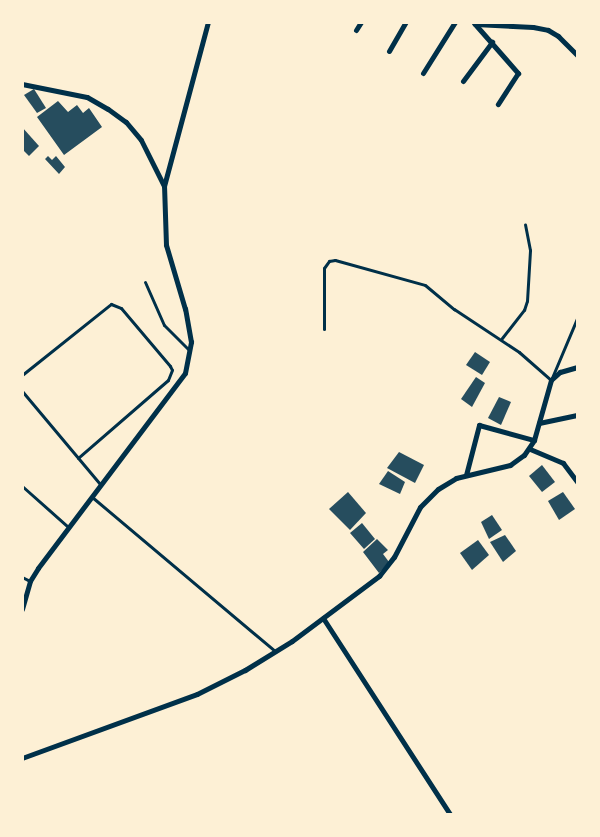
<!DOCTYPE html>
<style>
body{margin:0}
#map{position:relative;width:600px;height:837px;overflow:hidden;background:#fdf0d5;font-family:Inter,sans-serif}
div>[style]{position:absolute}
.building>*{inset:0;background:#264d5e}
.service>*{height:3px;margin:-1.5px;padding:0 1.5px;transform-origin:1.5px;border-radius:1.5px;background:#003049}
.minor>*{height:5px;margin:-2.5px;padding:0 2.5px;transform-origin:2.5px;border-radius:2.5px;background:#003049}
span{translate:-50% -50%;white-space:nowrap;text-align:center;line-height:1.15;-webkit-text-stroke:6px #fdf0d5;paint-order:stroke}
.frame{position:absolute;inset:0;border:24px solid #fdf0d5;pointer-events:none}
</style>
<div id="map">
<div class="building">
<div style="clip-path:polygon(34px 89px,46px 108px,37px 113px,24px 95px)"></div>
<div style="clip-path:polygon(58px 101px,68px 112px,77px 105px,83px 113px,89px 108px,102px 127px,64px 155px,37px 117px)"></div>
<div style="clip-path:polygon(22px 127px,39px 146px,29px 156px,22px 149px)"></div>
<div style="clip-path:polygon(48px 156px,52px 160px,56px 156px,65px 167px,59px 174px,45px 159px)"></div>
<div style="clip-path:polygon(475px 352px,490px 362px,482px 375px,466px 365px)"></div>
<div style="clip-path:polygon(476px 377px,485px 383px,472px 407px,461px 399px)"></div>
<div style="clip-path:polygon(499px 397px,511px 402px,501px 425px,488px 418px)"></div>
<div style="clip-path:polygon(399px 452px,424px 465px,415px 483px,387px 468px)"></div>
<div style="clip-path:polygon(542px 465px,555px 482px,542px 492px,529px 476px)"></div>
<div style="clip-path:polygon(388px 471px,405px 482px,400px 494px,379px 484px)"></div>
<div style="clip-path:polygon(348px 492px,366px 513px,350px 530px,329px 509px)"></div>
<div style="clip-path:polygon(563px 492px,575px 509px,559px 520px,548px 501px)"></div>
<div style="clip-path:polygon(492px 515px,502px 530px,489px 539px,481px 522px)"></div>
<div style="clip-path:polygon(362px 523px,375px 539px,364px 549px,350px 533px)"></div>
<div style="clip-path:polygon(505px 535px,516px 551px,503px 562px,490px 542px)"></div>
<div style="clip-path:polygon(377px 539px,388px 550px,383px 554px,389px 562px,379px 573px,363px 552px)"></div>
<div style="clip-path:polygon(478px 540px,489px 555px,472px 570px,460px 553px)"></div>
</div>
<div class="service">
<div style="left:145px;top:282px;width:47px;rotate:66.2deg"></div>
<div style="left:164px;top:325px;width:35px;rotate:45deg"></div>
<div style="left:324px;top:329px;width:61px;rotate:-90deg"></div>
<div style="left:324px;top:268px;width:9px;rotate:-54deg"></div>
<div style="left:329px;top:261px;width:6px;rotate:-9deg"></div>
<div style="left:335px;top:260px;width:93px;rotate:15.5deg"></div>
<div style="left:425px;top:285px;width:38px;rotate:40deg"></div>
<div style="left:454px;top:309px;width:78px;rotate:33.5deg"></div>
<div style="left:519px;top:352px;width:43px;rotate:41.2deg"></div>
<div style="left:551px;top:380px;width:69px;rotate:-67.1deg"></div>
<div style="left:502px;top:338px;width:36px;rotate:-52deg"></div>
<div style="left:524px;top:310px;width:9px;rotate:-72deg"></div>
<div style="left:527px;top:301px;width:51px;rotate:-86.6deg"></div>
<div style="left:530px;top:250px;width:26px;rotate:-101deg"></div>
<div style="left:22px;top:375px;width:114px;rotate:-38.6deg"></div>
<div style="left:111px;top:304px;width:11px;rotate:22deg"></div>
<div style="left:121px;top:308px;width:76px;rotate:49.8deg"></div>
<div style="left:170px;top:366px;width:4px;rotate:63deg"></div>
<div style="left:172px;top:370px;width:11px;rotate:112deg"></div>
<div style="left:168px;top:380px;width:119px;rotate:139.1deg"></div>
<div style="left:22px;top:391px;width:121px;rotate:50deg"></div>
<div style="left:22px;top:486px;width:60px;rotate:41.6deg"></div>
<div style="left:92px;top:497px;width:239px;rotate:40.1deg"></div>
<div style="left:22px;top:577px;width:9px;rotate:27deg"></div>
</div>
<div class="minor">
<div style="left:474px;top:23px;width:67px;rotate:48.7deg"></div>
<div style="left:518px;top:73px;width:37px;rotate:123deg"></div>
<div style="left:475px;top:24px;width:58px;rotate:3deg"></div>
<div style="left:533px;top:27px;width:15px;rotate:11deg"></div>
<div style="left:548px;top:30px;width:12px;rotate:31deg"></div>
<div style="left:558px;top:36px;width:28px;rotate:45deg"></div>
<div style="left:356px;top:30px;width:9px;rotate:-58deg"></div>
<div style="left:389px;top:51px;width:34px;rotate:-60deg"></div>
<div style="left:423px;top:73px;width:60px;rotate:-57.9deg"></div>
<div style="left:463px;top:81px;width:49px;rotate:-53.4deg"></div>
<div style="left:22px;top:84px;width:66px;rotate:11.3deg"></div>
<div style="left:87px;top:97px;width:24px;rotate:30deg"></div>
<div style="left:108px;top:109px;width:22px;rotate:36deg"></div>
<div style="left:126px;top:122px;width:23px;rotate:50deg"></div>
<div style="left:141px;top:140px;width:51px;rotate:63.4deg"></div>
<div style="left:539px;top:423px;width:40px;rotate:-12deg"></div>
<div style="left:530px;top:449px;width:36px;rotate:23deg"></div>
<div style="left:563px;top:463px;width:25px;rotate:53deg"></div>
<div style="left:466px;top:475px;width:52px;rotate:-75.4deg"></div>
<div style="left:479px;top:425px;width:57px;rotate:15.3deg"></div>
<div style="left:22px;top:609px;width:29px;rotate:-74deg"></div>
<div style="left:30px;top:581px;width:15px;rotate:-58deg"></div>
<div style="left:38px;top:568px;width:244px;rotate:-53deg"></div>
<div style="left:185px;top:373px;width:32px;rotate:-79deg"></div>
<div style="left:191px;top:342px;width:34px;rotate:-100deg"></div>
<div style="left:185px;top:309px;width:67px;rotate:-106.5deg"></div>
<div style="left:166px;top:245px;width:59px;rotate:-91.9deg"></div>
<div style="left:164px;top:186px;width:170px;rotate:-75deg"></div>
<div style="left:323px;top:618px;width:234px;rotate:57.1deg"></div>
<div style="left:22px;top:758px;width:186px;rotate:-20.1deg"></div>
<div style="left:197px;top:694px;width:54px;rotate:-26.6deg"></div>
<div style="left:245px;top:670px;width:55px;rotate:-31.7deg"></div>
<div style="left:292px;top:641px;width:109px;rotate:-36.8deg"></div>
<div style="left:379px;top:576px;width:24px;rotate:-52deg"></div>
<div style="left:394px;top:557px;width:56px;rotate:-62.5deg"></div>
<div style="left:420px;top:507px;width:25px;rotate:-45deg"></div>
<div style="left:438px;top:489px;width:21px;rotate:-31deg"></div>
<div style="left:456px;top:478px;width:56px;rotate:-13.5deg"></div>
<div style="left:510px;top:465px;width:17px;rotate:-36deg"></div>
<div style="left:524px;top:455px;width:18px;rotate:-56deg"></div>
<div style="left:534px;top:440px;width:62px;rotate:-74.2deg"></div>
<div style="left:551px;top:380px;width:12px;rotate:-42deg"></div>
<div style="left:560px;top:372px;width:19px;rotate:-16deg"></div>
</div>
<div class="frame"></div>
</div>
